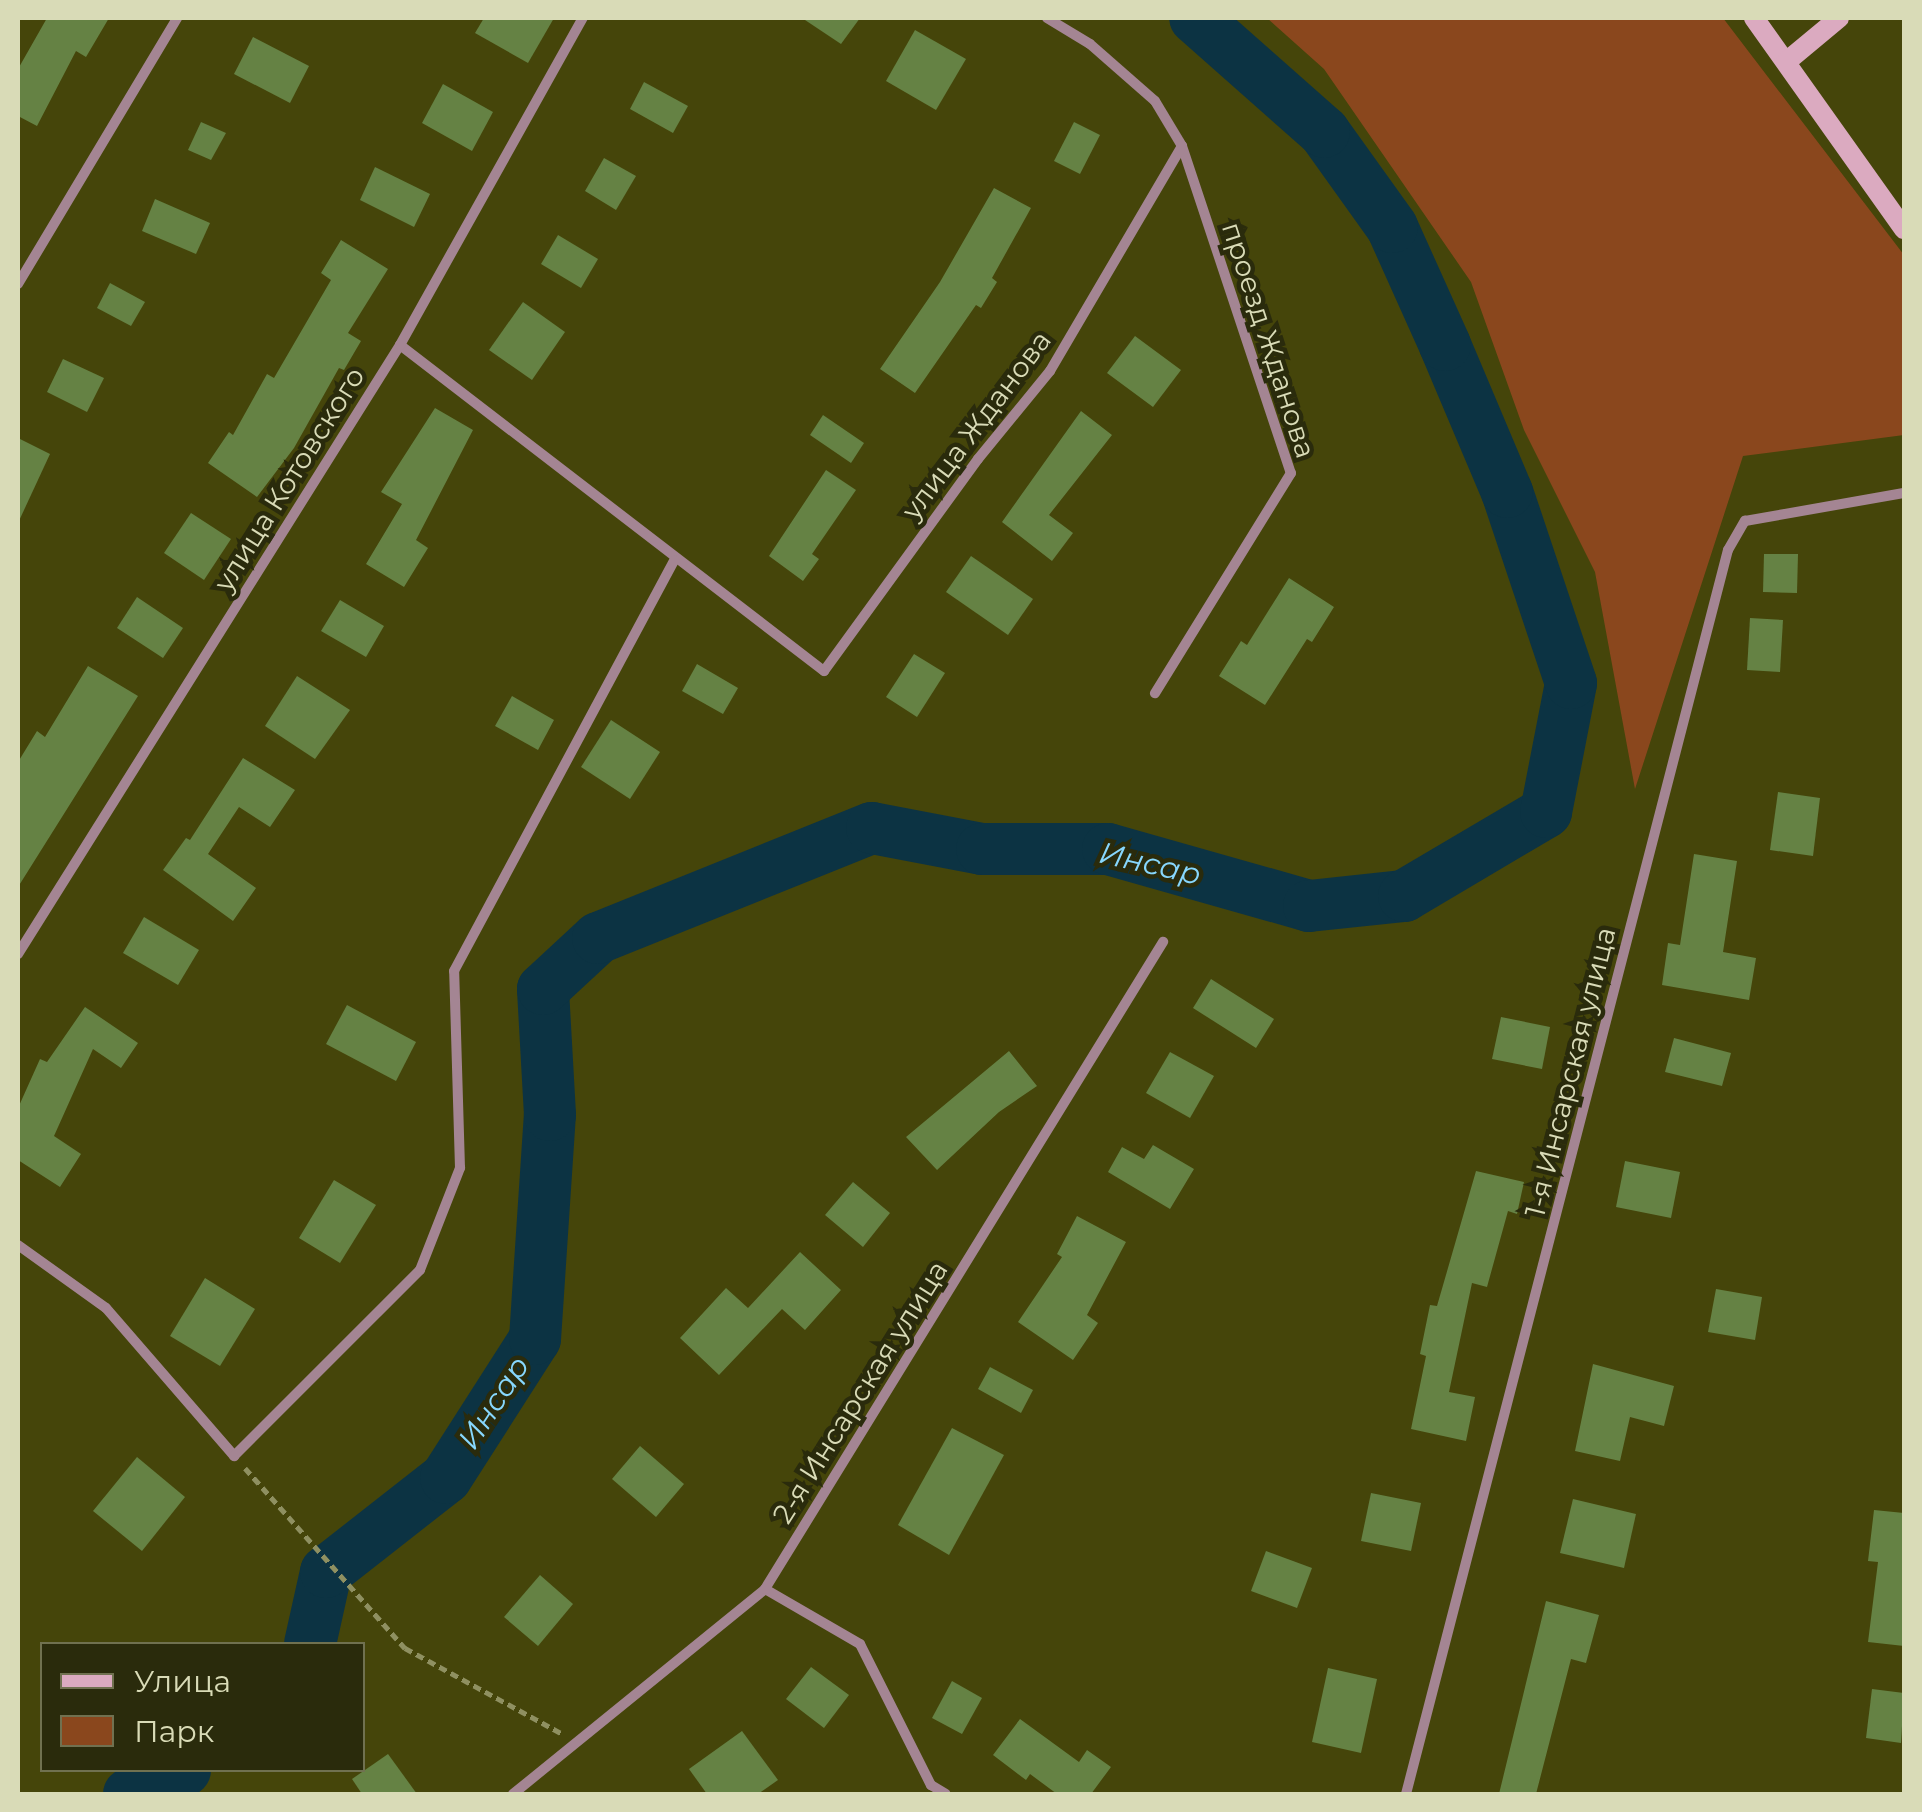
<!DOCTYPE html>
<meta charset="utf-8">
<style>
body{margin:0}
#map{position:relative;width:1922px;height:1812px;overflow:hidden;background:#45450a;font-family:Montserrat,sans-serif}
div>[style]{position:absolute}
.green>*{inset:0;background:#8a471d}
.river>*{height:52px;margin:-26px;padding:0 26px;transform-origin:26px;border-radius:26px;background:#0c3343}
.building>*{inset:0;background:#658244}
.path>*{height:5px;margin-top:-2.5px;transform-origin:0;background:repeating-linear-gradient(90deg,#8f9061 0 8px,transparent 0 13px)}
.street>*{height:10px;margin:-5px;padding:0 5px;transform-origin:5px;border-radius:5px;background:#a48593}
.secondary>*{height:20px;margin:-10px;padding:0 10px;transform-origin:10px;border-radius:10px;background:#dbaac0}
span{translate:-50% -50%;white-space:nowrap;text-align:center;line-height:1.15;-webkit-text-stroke:9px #2a2b0c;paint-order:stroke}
.street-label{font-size:28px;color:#d9dbb7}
.water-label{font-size:30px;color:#87d7fd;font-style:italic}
.frame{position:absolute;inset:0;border:20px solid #d9dbb7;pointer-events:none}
.legend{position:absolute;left:40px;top:1642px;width:325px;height:130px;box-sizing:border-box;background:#2a2b0c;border:2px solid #707150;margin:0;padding:12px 18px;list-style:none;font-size:30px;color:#d9dbb7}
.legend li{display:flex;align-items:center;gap:20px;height:50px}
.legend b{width:50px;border:2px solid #707150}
</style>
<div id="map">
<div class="green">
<div style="clip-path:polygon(1267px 18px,1723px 18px,1904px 255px,1904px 435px,1743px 456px,1635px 789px,1595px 572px,1524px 430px,1471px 282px,1324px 69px)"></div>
</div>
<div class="river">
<div style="left:310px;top:1644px;width:74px;rotate:-77.5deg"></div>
<div style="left:326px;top:1572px;width:152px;rotate:-38.1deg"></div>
<div style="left:446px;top:1478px;width:165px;rotate:-57.4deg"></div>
<div style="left:535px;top:1339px;width:225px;rotate:-86.2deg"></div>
<div style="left:550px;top:1115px;width:126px;rotate:-93.2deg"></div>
<div style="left:543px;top:989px;width:75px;rotate:-42.8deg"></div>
<div style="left:598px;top:938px;width:295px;rotate:-21.9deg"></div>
<div style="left:872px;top:828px;width:112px;rotate:10.8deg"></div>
<div style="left:982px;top:849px;width:126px"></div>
<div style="left:1108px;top:849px;width:209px;rotate:15.8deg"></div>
<div style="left:1309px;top:906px;width:96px;rotate:-6deg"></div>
<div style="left:1404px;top:896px;width:165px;rotate:-30.6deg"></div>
<div style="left:1546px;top:812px;width:131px;rotate:-79deg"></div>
<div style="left:1571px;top:683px;width:201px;rotate:-108.5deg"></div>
<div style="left:1507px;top:492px;width:160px;rotate:-112.9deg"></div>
<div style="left:1445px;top:345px;width:129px;rotate:-114.2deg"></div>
<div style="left:1392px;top:227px;width:117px;rotate:-125.6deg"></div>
<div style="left:1324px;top:132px;width:172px;rotate:-138.5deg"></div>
<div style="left:129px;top:1794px;width:61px;rotate:-23.2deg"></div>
</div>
<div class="building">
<div style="clip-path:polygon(47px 18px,109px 18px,86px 57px,76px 51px,37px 126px,18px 116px,18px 69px)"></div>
<div style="clip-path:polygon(484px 18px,554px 18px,528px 63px,475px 33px)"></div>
<div style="clip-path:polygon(802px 18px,860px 18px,841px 44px)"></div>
<div style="clip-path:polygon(915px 30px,966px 59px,936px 110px,886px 81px)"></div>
<div style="clip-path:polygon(253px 37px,309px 66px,290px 103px,234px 74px)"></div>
<div style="clip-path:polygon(644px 82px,688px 106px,673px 133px,630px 109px)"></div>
<div style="clip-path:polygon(443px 84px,493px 112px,472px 151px,422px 123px)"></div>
<div style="clip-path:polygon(201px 122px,226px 133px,211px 160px,188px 150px)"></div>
<div style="clip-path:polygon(1074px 122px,1100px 135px,1080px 174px,1054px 161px)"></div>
<div style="clip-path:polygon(604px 158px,636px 176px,616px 210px,585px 191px)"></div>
<div style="clip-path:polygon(375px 167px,430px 194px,414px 227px,360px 200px)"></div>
<div style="clip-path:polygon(994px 188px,1031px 208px,992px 278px,997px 282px,981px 308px,976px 305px,915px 393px,880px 369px,940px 282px)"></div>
<div style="clip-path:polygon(155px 199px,210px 223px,196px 254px,142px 231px)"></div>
<div style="clip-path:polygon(558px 235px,598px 259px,581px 288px,541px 264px)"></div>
<div style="clip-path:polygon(341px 240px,388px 269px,348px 333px,361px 341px,344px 370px,339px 368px,294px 448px,257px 497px,208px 463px,229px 432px,233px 435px,267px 374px,274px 378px,331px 280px,321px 273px)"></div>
<div style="clip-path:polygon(110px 283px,145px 302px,131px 326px,97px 308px)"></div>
<div style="clip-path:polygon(523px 302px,565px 332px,532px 380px,489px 350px)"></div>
<div style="clip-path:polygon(1135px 336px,1181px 370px,1153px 407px,1107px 373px)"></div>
<div style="clip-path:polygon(63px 359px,104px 378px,87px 412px,47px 392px)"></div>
<div style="clip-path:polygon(435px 408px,473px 430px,416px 540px,428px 548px,404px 587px,366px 564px,402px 504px,381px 492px)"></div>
<div style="clip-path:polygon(1081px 411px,1112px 435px,1049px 515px,1073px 533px,1052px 561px,1002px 522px)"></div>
<div style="clip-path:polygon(823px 415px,864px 443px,851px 463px,810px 435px)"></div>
<div style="clip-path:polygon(18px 438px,50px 454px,18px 523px)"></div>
<div style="clip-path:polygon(826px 470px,856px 490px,812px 554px,819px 559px,803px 581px,769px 556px)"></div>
<div style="clip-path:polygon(191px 513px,231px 539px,204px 580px,164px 553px)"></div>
<div style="clip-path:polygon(1764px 554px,1798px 554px,1797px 593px,1763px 592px)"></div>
<div style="clip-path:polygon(971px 556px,1033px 599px,1008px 635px,946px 592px)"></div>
<div style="clip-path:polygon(1289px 578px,1334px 607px,1312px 642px,1307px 639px,1265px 705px,1219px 676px,1241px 641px,1247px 645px)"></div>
<div style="clip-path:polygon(137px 597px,183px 628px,163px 658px,117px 628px)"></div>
<div style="clip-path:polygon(340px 600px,384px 626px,366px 657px,321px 631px)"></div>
<div style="clip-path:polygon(1750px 618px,1783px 620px,1780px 672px,1747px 670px)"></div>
<div style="clip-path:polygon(914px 654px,945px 673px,917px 717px,886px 697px)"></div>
<div style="clip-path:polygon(697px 664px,738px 688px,723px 714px,682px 691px)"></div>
<div style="clip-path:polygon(88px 666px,138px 696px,18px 887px,18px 762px,37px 731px,45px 737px)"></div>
<div style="clip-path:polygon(297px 676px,350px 710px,315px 759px,265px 726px)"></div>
<div style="clip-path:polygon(512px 696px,554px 720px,538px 750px,495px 726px)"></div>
<div style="clip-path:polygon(611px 720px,660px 752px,630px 799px,581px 767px)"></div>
<div style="clip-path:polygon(243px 758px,295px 790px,270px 827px,239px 807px,208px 854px,256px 888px,233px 921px,163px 870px,186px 838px,190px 840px)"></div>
<div style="clip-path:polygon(1778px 792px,1820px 798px,1813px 856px,1770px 850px)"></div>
<div style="clip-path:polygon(1694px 854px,1737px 861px,1723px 952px,1756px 958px,1749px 1000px,1662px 985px,1668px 943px,1680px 945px)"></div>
<div style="clip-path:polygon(144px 917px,199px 950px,178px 985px,123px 953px)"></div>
<div style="clip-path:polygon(1211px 979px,1274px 1019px,1256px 1048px,1193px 1008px)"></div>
<div style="clip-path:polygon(347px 1005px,416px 1042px,396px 1081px,326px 1044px)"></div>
<div style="clip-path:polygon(85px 1007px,138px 1043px,121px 1068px,93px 1049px,54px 1136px,81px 1154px,60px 1187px,18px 1160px,18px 1108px,40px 1059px,47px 1062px)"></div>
<div style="clip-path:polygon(1501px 1017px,1550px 1027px,1542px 1069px,1492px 1059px)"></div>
<div style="clip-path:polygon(1674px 1038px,1731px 1053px,1722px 1086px,1665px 1072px)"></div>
<div style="clip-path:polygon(1009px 1051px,1037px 1086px,999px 1112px,937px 1170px,906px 1137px)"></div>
<div style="clip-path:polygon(1170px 1052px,1214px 1076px,1190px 1118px,1146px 1093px)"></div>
<div style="clip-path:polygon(1153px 1145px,1194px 1169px,1170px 1209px,1108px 1172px,1122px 1147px,1144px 1159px)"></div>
<div style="clip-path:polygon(1625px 1161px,1680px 1172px,1671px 1218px,1616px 1207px)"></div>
<div style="clip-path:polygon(1476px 1171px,1524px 1182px,1517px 1214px,1508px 1211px,1487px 1287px,1472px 1283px,1449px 1392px,1475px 1397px,1466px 1441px,1411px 1429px,1426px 1356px,1420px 1354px,1430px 1305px,1437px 1306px)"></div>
<div style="clip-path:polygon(334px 1180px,376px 1205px,340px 1263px,299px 1238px)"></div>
<div style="clip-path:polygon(853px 1182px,890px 1213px,863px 1247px,825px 1215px)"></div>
<div style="clip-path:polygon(1077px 1216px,1126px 1242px,1087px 1315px,1098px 1323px,1073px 1360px,1018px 1322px,1062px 1257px,1057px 1254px)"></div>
<div style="clip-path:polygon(800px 1252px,841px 1290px,805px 1330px,782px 1309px,719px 1375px,680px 1338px,726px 1288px,748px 1308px)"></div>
<div style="clip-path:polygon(205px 1278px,255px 1309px,220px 1366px,170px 1336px)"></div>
<div style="clip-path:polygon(1716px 1289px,1762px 1297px,1755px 1340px,1708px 1332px)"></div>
<div style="clip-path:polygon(1593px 1364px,1674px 1386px,1664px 1426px,1630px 1417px,1620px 1461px,1575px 1451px)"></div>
<div style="clip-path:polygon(990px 1367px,1033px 1390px,1021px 1413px,978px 1389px)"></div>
<div style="clip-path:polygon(952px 1428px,1004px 1455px,949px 1555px,898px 1525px)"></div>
<div style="clip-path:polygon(640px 1446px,684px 1484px,656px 1517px,612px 1479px)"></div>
<div style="clip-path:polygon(137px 1457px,185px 1497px,142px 1551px,93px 1511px)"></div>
<div style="clip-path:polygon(1371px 1493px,1421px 1503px,1411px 1551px,1361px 1541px)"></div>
<div style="clip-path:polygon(1573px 1499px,1636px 1514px,1624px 1568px,1560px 1553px)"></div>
<div style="clip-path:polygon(1874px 1510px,1904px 1513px,1904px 1646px,1868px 1642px,1878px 1562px,1868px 1561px)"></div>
<div style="clip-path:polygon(1266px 1551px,1312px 1568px,1297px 1608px,1251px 1591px)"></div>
<div style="clip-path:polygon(540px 1575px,573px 1604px,538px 1646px,504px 1617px)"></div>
<div style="clip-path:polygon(1546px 1601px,1599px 1615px,1586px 1663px,1571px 1659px,1536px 1794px,1499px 1794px)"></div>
<div style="clip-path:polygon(811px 1667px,849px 1695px,824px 1728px,786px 1699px)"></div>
<div style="clip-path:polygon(1328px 1668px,1377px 1679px,1361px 1753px,1312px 1742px)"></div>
<div style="clip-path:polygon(952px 1681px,982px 1698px,962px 1734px,932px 1718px)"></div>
<div style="clip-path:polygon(1872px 1689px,1904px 1693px,1901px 1743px,1866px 1738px)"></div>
<div style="clip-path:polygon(1020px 1719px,1079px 1762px,1087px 1750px,1111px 1767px,1091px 1794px,1057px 1794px,1030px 1774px,1026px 1780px,993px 1755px)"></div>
<div style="clip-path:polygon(742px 1731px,778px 1780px,758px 1794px,707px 1794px,689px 1769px)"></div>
<div style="clip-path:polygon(388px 1754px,417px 1794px,362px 1794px,352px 1779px)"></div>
</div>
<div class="path">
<div style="left:245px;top:1468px;width:241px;rotate:48.4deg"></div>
<div style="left:405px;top:1648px;width:178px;rotate:28.6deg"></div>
</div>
<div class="street">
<div style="left:1047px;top:18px;width:50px;rotate:31.2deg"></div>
<div style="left:1090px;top:44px;width:86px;rotate:41.2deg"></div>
<div style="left:1155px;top:101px;width:52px;rotate:59deg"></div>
<div style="left:1182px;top:146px;width:345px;rotate:71.6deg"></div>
<div style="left:1291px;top:473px;width:259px;rotate:121.7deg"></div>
<div style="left:18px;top:284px;width:310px;rotate:-59.1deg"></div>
<div style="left:400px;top:345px;width:535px;rotate:37.56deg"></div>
<div style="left:824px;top:671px;width:262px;rotate:-54deg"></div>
<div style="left:978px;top:459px;width:114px;rotate:-50.7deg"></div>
<div style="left:1050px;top:371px;width:261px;rotate:-59.6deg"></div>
<div style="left:18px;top:954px;width:719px;rotate:-57.9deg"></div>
<div style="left:400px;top:345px;width:375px;rotate:-60.8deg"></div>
<div style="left:18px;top:1245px;width:108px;rotate:35.6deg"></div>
<div style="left:106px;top:1308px;width:196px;rotate:49.1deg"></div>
<div style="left:234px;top:1456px;width:263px;rotate:-45deg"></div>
<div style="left:420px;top:1270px;width:110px;rotate:-68.6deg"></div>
<div style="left:460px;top:1168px;width:197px;rotate:-91.7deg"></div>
<div style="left:454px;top:971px;width:466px;rotate:-61.8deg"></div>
<div style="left:765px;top:1589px;width:110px;rotate:30.1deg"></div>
<div style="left:860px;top:1644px;width:158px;rotate:63.3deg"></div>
<div style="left:931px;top:1785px;width:17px;rotate:31deg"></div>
<div style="left:513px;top:1794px;width:325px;rotate:-39.1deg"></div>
<div style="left:765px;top:1589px;width:760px;rotate:-58.4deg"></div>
<div style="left:1406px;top:1794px;width:1285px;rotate:-75.49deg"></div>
<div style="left:1728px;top:550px;width:34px;rotate:-60deg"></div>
<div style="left:1745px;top:521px;width:161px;rotate:-10deg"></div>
</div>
<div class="secondary">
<div style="left:1754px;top:18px;width:259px;rotate:54.6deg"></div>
<div style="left:1786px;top:62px;width:69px;rotate:-39.7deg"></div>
</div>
<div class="street-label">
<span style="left:1269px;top:340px;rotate:72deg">проезд Жданова</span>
<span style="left:976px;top:425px;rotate:-53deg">улица Жданова</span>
<span style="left:289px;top:479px;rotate:-58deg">улица Котовского</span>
<span style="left:1570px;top:1072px;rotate:-76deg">1-я Инсарская улица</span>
<span style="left:860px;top:1392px;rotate:-58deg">2-я Инсарская улица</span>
</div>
<div class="water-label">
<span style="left:1150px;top:864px;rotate:13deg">Инсар</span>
<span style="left:494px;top:1403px;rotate:-57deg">Инсар</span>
</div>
<div class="frame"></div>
<ul class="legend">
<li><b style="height:12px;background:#dbaac0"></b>Улица</li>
<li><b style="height:28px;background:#8a471d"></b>Парк</li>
</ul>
</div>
